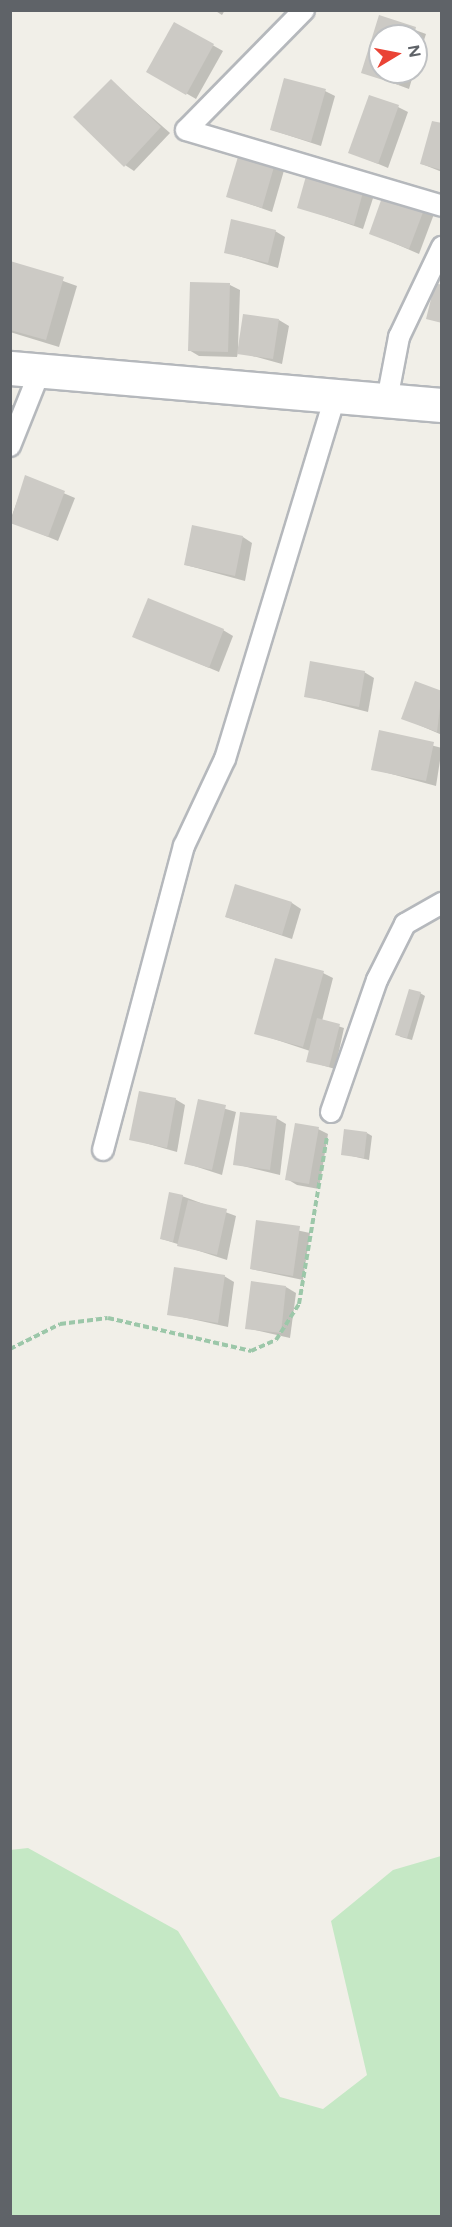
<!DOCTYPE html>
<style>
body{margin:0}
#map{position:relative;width:452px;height:2227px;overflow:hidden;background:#f1efe8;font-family:Figtree,sans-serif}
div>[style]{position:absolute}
.green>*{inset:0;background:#c5e8c5}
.shadow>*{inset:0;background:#0003}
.building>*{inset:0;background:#cccac5}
.path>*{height:4px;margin-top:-2px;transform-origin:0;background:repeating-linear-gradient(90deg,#9cc7a9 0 6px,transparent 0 9px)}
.roads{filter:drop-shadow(2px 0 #b5b8bc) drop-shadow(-2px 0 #b5b8bc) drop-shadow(0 2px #b5b8bc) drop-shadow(0 -2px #b5b8bc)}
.service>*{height:20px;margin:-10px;padding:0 10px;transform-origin:10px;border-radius:10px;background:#fff}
.minor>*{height:33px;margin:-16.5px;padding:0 16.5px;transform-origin:16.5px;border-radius:16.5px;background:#fff}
span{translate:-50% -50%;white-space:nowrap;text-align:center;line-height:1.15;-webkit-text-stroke:5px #fff;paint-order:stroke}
.frame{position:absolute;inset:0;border:12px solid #5f6368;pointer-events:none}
.north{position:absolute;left:368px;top:24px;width:60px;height:60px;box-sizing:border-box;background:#fff;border:2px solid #bfc1c3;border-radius:50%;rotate:80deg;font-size:16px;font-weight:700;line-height:24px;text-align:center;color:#5f6368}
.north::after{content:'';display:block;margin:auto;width:21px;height:27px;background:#ea4335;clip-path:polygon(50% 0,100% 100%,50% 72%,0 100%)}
</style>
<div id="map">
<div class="green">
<div style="clip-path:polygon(28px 1848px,178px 1931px,280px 2097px,323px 2109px,367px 2075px,331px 1921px,393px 1870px,441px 1856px,441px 2216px,11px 2216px,10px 1850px)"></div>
</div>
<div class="shadow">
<div style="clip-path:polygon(214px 10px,225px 10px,222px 15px)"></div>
<div style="clip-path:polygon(380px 17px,426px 34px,416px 65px,416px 36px,380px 36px,380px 72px,414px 72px,409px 89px,363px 72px)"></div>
<div style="clip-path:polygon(175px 24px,223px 51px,196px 99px,148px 71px)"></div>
<div style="clip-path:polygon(111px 81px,170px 133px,134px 171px,125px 165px)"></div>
<div style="clip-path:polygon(325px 91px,335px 96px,321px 146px,272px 130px)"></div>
<div style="clip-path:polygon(398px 107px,408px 112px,388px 168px,350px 152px)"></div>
<div style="clip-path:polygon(442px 125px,442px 172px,422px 164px)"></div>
<div style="clip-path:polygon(275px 162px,285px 167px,272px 212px,228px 196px)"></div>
<div style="clip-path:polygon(309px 170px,375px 192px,363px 229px,299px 207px)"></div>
<div style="clip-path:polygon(425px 209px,434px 214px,419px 254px,371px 233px)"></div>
<div style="clip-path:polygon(275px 231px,285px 237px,278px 268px,225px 252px)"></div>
<div style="clip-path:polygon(10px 262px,77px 286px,59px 347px,10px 332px)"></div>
<div style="clip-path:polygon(230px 285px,240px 290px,238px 348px,279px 320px,289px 326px,282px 364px,238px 352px,237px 357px,199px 356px,189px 350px)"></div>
<div style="clip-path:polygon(10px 404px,19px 408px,10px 432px)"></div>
<div style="clip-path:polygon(26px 477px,75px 498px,58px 541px,10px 521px)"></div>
<div style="clip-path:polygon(243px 537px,252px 543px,245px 581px,186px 565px)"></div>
<div style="clip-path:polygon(223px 630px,233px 636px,219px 672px,134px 636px)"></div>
<div style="clip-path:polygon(364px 672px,374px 678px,368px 712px,305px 696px)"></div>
<div style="clip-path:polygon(442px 693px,442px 735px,403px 718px)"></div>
<div style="clip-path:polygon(380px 732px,442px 748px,436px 786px,373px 769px)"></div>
<div style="clip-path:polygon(292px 903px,301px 909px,292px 939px,226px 917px)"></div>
<div style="clip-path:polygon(323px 973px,333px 978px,322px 1021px,344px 1028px,335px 1069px,308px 1061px,310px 1051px,256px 1033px)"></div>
<div style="clip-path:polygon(420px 993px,425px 996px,412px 1040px,401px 1037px,396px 1034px)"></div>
<div style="clip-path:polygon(175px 1099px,185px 1105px,177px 1152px,131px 1139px)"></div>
<div style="clip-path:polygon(199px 1101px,236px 1112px,222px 1175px,185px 1163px)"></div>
<div style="clip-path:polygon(276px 1118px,286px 1124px,280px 1175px,235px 1164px)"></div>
<div style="clip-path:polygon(318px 1129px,328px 1134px,319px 1189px,297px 1185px,287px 1179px)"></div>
<div style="clip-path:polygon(367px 1133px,372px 1136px,369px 1160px,343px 1154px)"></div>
<div style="clip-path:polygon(182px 1196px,236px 1216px,227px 1260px,162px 1239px)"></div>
<div style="clip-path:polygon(258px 1222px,310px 1233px,303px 1280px,251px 1269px)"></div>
<div style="clip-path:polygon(224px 1276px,234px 1282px,228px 1327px,169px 1314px)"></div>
<div style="clip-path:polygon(286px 1287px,296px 1293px,290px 1338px,246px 1328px)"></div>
</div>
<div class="building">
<div style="clip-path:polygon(379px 15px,416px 27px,414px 36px,380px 36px,380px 72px,403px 72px,399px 85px,361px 73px)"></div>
<div style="clip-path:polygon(174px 22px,214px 44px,186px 95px,146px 72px)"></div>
<div style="clip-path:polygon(284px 78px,326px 89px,311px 142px,270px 130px)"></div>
<div style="clip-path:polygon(111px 79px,161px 127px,124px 167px,73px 117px)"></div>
<div style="clip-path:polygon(369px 95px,399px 105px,378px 164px,348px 153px)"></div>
<div style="clip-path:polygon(432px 121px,442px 123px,442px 170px,420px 164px)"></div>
<div style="clip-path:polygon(240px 150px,276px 160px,262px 208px,226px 197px)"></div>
<div style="clip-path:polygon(308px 169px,365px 185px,354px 225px,297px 208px)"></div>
<div style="clip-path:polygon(384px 192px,425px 207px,409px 249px,369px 234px)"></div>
<div style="clip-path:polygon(231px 219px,276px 230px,268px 263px,224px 253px)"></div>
<div style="clip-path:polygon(10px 261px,64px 277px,46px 340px,10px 330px)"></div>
<div style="clip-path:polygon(190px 282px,230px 283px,228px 352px,188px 351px)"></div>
<div style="clip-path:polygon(435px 283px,442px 285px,442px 323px,426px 319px)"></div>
<div style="clip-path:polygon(243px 314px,279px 319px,273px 359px,237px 354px)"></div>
<div style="clip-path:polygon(25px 475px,65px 491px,48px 537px,10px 523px)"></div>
<div style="clip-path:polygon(192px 525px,243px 536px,235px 576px,184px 565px)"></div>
<div style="clip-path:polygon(148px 598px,224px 629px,209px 668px,132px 637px)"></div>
<div style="clip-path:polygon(310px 661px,365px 671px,359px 707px,304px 697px)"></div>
<div style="clip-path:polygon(415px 681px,442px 691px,437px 732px,401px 719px)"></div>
<div style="clip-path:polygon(379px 730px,434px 742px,426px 781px,371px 770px)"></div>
<div style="clip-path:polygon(235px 884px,292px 902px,282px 935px,225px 917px)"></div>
<div style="clip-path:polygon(275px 958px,324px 971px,303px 1047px,254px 1034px)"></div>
<div style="clip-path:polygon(409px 989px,421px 992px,407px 1038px,395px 1035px)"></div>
<div style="clip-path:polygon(317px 1018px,340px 1024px,329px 1067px,306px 1062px)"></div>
<div style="clip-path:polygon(139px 1091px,176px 1098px,167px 1148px,129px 1140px)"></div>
<div style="clip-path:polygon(198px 1099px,226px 1105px,212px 1170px,184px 1164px)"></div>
<div style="clip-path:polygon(240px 1112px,277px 1116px,270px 1170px,233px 1165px)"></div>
<div style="clip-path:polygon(295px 1123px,319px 1127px,309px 1184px,285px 1180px)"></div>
<div style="clip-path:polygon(344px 1129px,367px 1132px,364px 1158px,341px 1155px)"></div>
<div style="clip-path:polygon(169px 1192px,183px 1195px,173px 1242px,160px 1239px)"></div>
<div style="clip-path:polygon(188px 1200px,227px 1209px,217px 1255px,177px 1246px)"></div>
<div style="clip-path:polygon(256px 1220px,300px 1226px,293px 1276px,250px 1269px)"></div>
<div style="clip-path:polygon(174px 1267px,225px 1275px,218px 1323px,167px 1315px)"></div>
<div style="clip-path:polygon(251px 1281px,286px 1286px,281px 1333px,245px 1329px)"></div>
</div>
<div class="path">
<div style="left:10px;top:1349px;width:56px;rotate:-26.6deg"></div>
<div style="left:60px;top:1324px;width:48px;rotate:-7.1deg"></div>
<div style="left:108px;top:1318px;width:147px;rotate:13deg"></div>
<div style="left:251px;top:1351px;width:27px;rotate:-24deg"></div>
<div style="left:276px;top:1340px;width:43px;rotate:-57.4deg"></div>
<div style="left:299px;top:1304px;width:170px;rotate:-80.5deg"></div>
</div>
<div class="roads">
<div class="service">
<div style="left:304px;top:10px;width:168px;rotate:134.5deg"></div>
<div style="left:186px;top:130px;width:267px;rotate:16.5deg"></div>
<div style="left:387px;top:400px;width:64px;rotate:-79.2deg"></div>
<div style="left:399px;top:337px;width:100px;rotate:-64.5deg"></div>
<div style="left:10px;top:446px;width:81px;rotate:-68.2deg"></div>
<div style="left:331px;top:1112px;width:140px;rotate:-70.8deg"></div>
<div style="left:377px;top:980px;width:63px;rotate:-63.4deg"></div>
<div style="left:405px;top:924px;width:43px;rotate:-29.6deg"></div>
<div style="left:103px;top:1150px;width:315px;rotate:-75.1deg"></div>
<div style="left:184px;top:846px;width:96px;rotate:-64.8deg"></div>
<div style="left:225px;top:759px;width:379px;rotate:-73.1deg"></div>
</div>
<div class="minor">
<div style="left:10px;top:368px;width:434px;rotate:4.9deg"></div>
</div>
</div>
<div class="frame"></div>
<div class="north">N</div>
</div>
